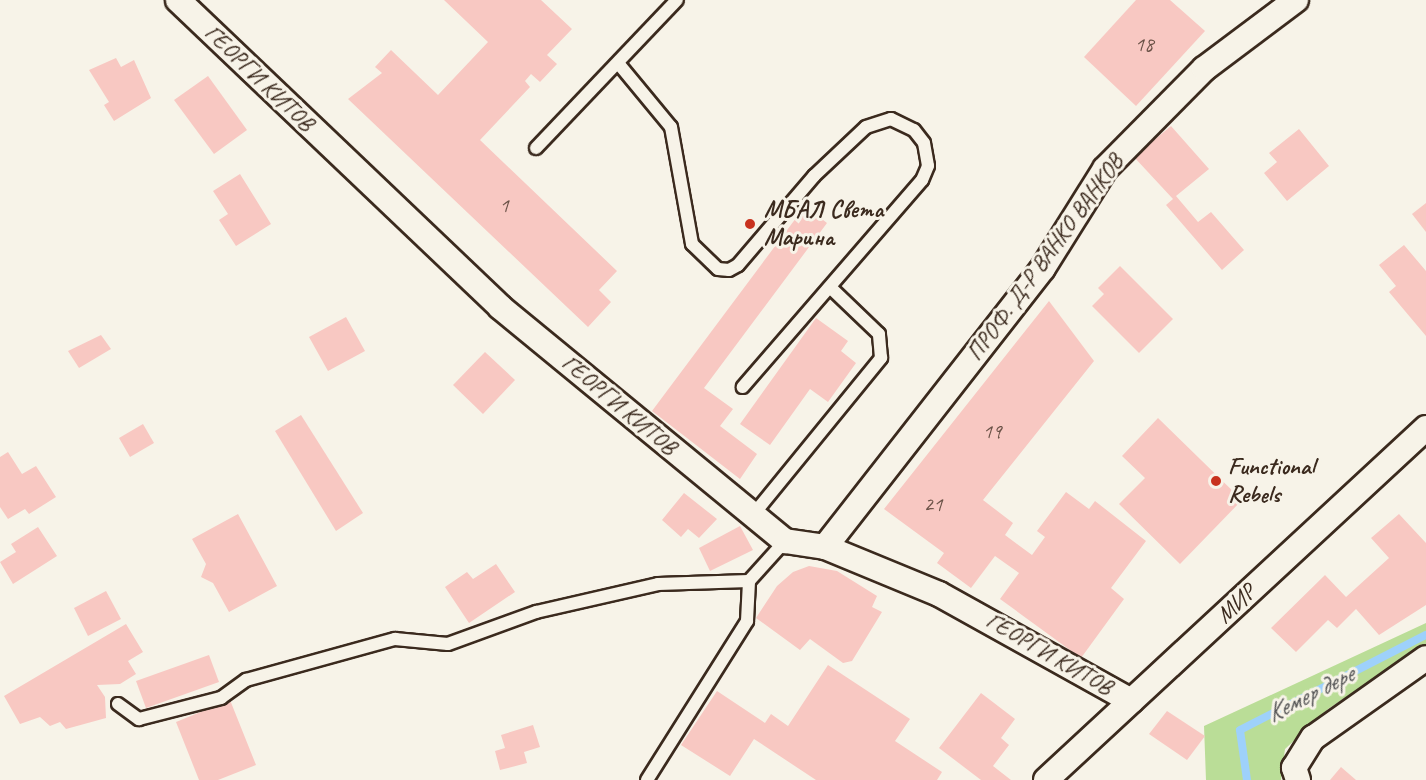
<!DOCTYPE html>
<meta charset="utf-8">
<style>
body{margin:0}
#map{position:relative;width:1426px;height:780px;overflow:hidden;background:#f7f3e8;font-family:Caveat,sans-serif}
div>[style]{position:absolute}
.green>*{inset:0;background:#badd97}
.stream>*{height:8px;margin:-4px;padding:0 4px;transform-origin:4px;border-radius:4px;background:#9ed1fb}
.building>*{inset:0;background:#f8c8c2}
.roads{filter:drop-shadow(2px 0 #3b2a1e) drop-shadow(-2px 0 #3b2a1e) drop-shadow(0 2px #3b2a1e) drop-shadow(0 -2px #3b2a1e)}
.service>*{height:12px;margin:-6px;padding:0 6px;transform-origin:6px;border-radius:6px;background:#f7f3e8}
.minor>*{height:24px;margin:-12px;padding:0 12px;transform-origin:12px;border-radius:12px;background:#f7f3e8}
.dots>*{width:16px;height:16px;translate:-50% -50%;box-sizing:border-box;border:3px solid #f7f3e8;border-radius:50%}
span{translate:-50% -50%;white-space:nowrap;text-align:center;line-height:1.15;-webkit-text-stroke:6px #f7f3e8;paint-order:stroke}
.number-label{font-size:21px;color:#6a5247}
.number-label span{-webkit-text-stroke-width:0}
.street-label{font-size:24px;color:#3b2a1e}
.poi-label{font-size:24px;color:#3b2a1e;font-weight:700}
.left{translate:0 -50%;text-align:left}
.water-label{font-size:26px;color:#545455;font-style:italic}
</style>
<div id="map">
<div class="green">
<div style="clip-path:polygon(1426px 623px,1426px 644px,1328px 709px,1285px 749px,1281px 780px,1206px 780px,1204px 726px)"></div>
</div>
<div class="stream">
<div style="left:1247px;top:780px;width:50px;rotate:-98deg"></div>
<div style="left:1240px;top:730px;width:209px;rotate:-27.1deg"></div>
</div>
<div class="building">
<div style="clip-path:polygon(444px 0,541px 0,572px 29px,547px 55px,557px 64px,540px 82px,531px 74px,525px 81px,530px 87px,480px 140px,617px 271px,599px 290px,611px 302px,588px 327px,348px 99px,382px 73px,375px 67px,391px 50px,438px 95px,488px 42px)"></div>
<div style="clip-path:polygon(1136px 0,1170px 0,1205px 31px,1136px 106px,1084px 57px)"></div>
<div style="clip-path:polygon(116px 58px,121px 67px,134px 60px,151px 98px,114px 121px,104px 105px,109px 102px,89px 70px)"></div>
<div style="clip-path:polygon(208px 76px,247px 130px,214px 154px,174px 100px)"></div>
<div style="clip-path:polygon(1171px 126px,1209px 169px,1176px 196px,1198px 222px,1211px 212px,1244px 250px,1222px 270px,1166px 205px,1173px 199px,1134px 157px)"></div>
<div style="clip-path:polygon(1299px 129px,1329px 166px,1287px 201px,1264px 173px,1277px 162px,1269px 153px)"></div>
<div style="clip-path:polygon(240px 174px,271px 224px,236px 246px,219px 220px,228px 214px,213px 191px)"></div>
<div style="clip-path:polygon(1426px 203px,1426px 232px,1412px 214px)"></div>
<div style="clip-path:polygon(805px 206px,827px 223px,704px 388px,733px 409px,720px 426px,757px 454px,740px 479px,652px 411px)"></div>
<div style="clip-path:polygon(1404px 245px,1426px 271px,1426px 336px,1389px 292px,1396px 286px,1379px 265px)"></div>
<div style="clip-path:polygon(1120px 266px,1173px 319px,1139px 353px,1092px 306px,1104px 294px,1098px 288px)"></div>
<div style="clip-path:polygon(1049px 301px,1094px 361px,983px 500px,1013px 523px,1005px 535px,1032px 555px,1045px 537px,1037px 531px,1066px 492px,1089px 509px,1095px 501px,1146px 541px,1111px 588px,1124px 599px,1081px 658px,1000px 599px,1019px 573px,995px 556px,971px 588px,937px 563px,944px 553px,884px 509px)"></div>
<div style="clip-path:polygon(346px 317px,365px 351px,328px 371px,309px 337px)"></div>
<div style="clip-path:polygon(816px 318px,848px 341px,841px 351px,856px 363px,828px 402px,810px 389px,770px 445px,740px 424px)"></div>
<div style="clip-path:polygon(101px 335px,111px 349px,79px 368px,68px 351px)"></div>
<div style="clip-path:polygon(485px 352px,515px 380px,483px 414px,453px 385px)"></div>
<div style="clip-path:polygon(301px 415px,363px 513px,336px 531px,275px 431px)"></div>
<div style="clip-path:polygon(1158px 418px,1242px 500px,1180px 564px,1119px 504px,1145px 478px,1122px 456px)"></div>
<div style="clip-path:polygon(143px 424px,154px 443px,130px 457px,119px 438px)"></div>
<div style="clip-path:polygon(8px 452px,22px 474px,36px 466px,56px 497px,29px 514px,25px 509px,8px 519px,0 507px,0 457px)"></div>
<div style="clip-path:polygon(684px 493px,717px 519px,699px 538px,688px 529px,681px 537px,662px 520px)"></div>
<div style="clip-path:polygon(238px 514px,277px 586px,229px 612px,213px 583px,201px 577px,206px 564px,192px 539px)"></div>
<div style="clip-path:polygon(1399px 514px,1426px 543px,1426px 605px,1379px 635px,1356px 609px,1337px 628px,1328px 620px,1296px 652px,1271px 628px,1325px 575px,1346px 597px,1389px 558px,1371px 538px)"></div>
<div style="clip-path:polygon(740px 526px,753px 550px,710px 571px,699px 548px)"></div>
<div style="clip-path:polygon(38px 527px,57px 556px,13px 584px,0 562px,16px 552px,11px 544px)"></div>
<div style="clip-path:polygon(496px 564px,515px 592px,469px 623px,445px 587px,467px 572px,473px 579px)"></div>
<div style="clip-path:polygon(809px 566px,837px 571px,877px 596px,872px 607px,882px 612px,852px 661px,843px 663px,810px 639px,800px 650px,756px 618px,777px 586px,793px 572px)"></div>
<div style="clip-path:polygon(106px 591px,121px 619px,88px 636px,74px 608px)"></div>
<div style="clip-path:polygon(126px 624px,143px 652px,128px 661px,136px 674px,120px 684px,97px 685px,105px 697px,106px 718px,66px 729px,60px 722px,50px 726px,40px 717px,20px 724px,4px 696px)"></div>
<div style="clip-path:polygon(209px 655px,219px 682px,146px 708px,136px 681px)"></div>
<div style="clip-path:polygon(828px 665px,910px 719px,895px 741px,942px 772px,937px 780px,816px 780px,754px 739px,730px 776px,681px 745px,717px 691px,765px 723px,771px 714px,788px 726px)"></div>
<div style="clip-path:polygon(981px 693px,1015px 719px,1001px 738px,1009px 745px,993px 766px,1011px 780px,981px 780px,939px 748px)"></div>
<div style="clip-path:polygon(230px 700px,256px 765px,218px 780px,199px 780px,176px 722px)"></div>
<div style="clip-path:polygon(1167px 711px,1205px 736px,1187px 760px,1149px 734px)"></div>
<div style="clip-path:polygon(533px 725px,540px 747px,524px 752px,527px 763px,500px 770px,495px 751px,505px 748px,501px 735px)"></div>
<div style="clip-path:polygon(1341px 767px,1356px 780px,1330px 780px)"></div>
</div>
<div class="roads">
<div class="service">
<div style="left:618px;top:63px;width:83px;rotate:50.4deg"></div>
<div style="left:671px;top:127px;width:119px;rotate:79.8deg"></div>
<div style="left:692px;top:244px;width:36px;rotate:44deg"></div>
<div style="left:718px;top:269px;width:11px;rotate:5deg"></div>
<div style="left:729px;top:270px;width:10px;rotate:-29deg"></div>
<div style="left:738px;top:265px;width:117px;rotate:-49.5deg"></div>
<div style="left:814px;top:176px;width:71px;rotate:-43.3deg"></div>
<div style="left:866px;top:127px;width:26px;rotate:-18deg"></div>
<div style="left:891px;top:119px;width:25px;rotate:26deg"></div>
<div style="left:914px;top:130px;width:16px;rotate:52deg"></div>
<div style="left:924px;top:143px;width:23px;rotate:80deg"></div>
<div style="left:928px;top:166px;width:15px;rotate:113deg"></div>
<div style="left:922px;top:180px;width:274px;rotate:130.9deg"></div>
<div style="left:536px;top:148px;width:204px;rotate:-46.4deg"></div>
<div style="left:753px;top:515px;width:203px;rotate:-50.8deg"></div>
<div style="left:881px;top:358px;width:24px;rotate:-95deg"></div>
<div style="left:879px;top:334px;width:66px;rotate:-136.2deg"></div>
<div style="left:118px;top:704px;width:26px;rotate:36deg"></div>
<div style="left:139px;top:719px;width:85px;rotate:-14.4deg"></div>
<div style="left:221px;top:698px;width:31px;rotate:-36deg"></div>
<div style="left:246px;top:680px;width:155px;rotate:-15.4deg"></div>
<div style="left:395px;top:639px;width:53px;rotate:5.4deg"></div>
<div style="left:448px;top:644px;width:94px;rotate:-20deg"></div>
<div style="left:536px;top:612px;width:125px;rotate:-12.9deg"></div>
<div style="left:658px;top:584px;width:91px;rotate:-1.9deg"></div>
<div style="left:647px;top:780px;width:188px;rotate:-57.8deg"></div>
<div style="left:747px;top:621px;width:40px;rotate:-87.1deg"></div>
<div style="left:749px;top:581px;width:54px;rotate:-48deg"></div>
</div>
<div class="minor">
<div style="left:178px;top:0;width:445px;rotate:43.6deg"></div>
<div style="left:500px;top:307px;width:369px;rotate:39.4deg"></div>
<div style="left:785px;top:541px;width:40px;rotate:8.5deg"></div>
<div style="left:825px;top:547px;width:123px;rotate:22.4deg"></div>
<div style="left:939px;top:594px;width:220px;rotate:29.1deg"></div>
<div style="left:825px;top:547px;width:354px;rotate:-52deg"></div>
<div style="left:1043px;top:268px;width:117px;rotate:-57.9deg"></div>
<div style="left:1105px;top:169px;width:141px;rotate:-45.3deg"></div>
<div style="left:1204px;top:69px;width:115px;rotate:-36.9deg"></div>
<div style="left:1046px;top:780px;width:518px;rotate:-42.81deg"></div>
<div style="left:1298px;top:780px;width:13px;rotate:-108deg"></div>
<div style="left:1294px;top:768px;width:36px;rotate:-58deg"></div>
<div style="left:1313px;top:738px;width:138px;rotate:-35.3deg"></div>
</div>
</div>
<div class="dots">
<div style="left:750px;top:224px;background:#c8321e"></div>
<div style="left:1216px;top:481px;background:#c8321e"></div>
</div>
<div class="number-label">
<span style="left:1144px;top:44px">18</span>
<span style="left:504px;top:205px">1</span>
<span style="left:992px;top:431px">19</span>
<span style="left:933px;top:504px">21</span>
</div>
<div class="street-label">
<span style="left:259px;top:78px;rotate:44deg">ГЕОРГИ КИТОВ</span>
<span style="left:1045px;top:258px;rotate:-54deg">ПРОФ. Д-Р ВАНКО ВАНКОВ</span>
<span style="left:619px;top:405px;rotate:40deg">ГЕОРГИ КИТОВ</span>
<span style="left:1236px;top:604px;rotate:-43deg">МИР</span>
<span style="left:1049px;top:654px;rotate:30deg">ГЕОРГИ КИТОВ</span>
</div>
<div class="poi-label">
<span class="left" style="left:764px;top:224px">МБАЛ Света<br>Марина</span>
<span class="left" style="left:1228px;top:481px">Functional<br>Rebels</span>
</div>
<div class="water-label">
<span style="left:1310px;top:694px;rotate:-27deg">Кемер дере</span>
</div>
</div>
